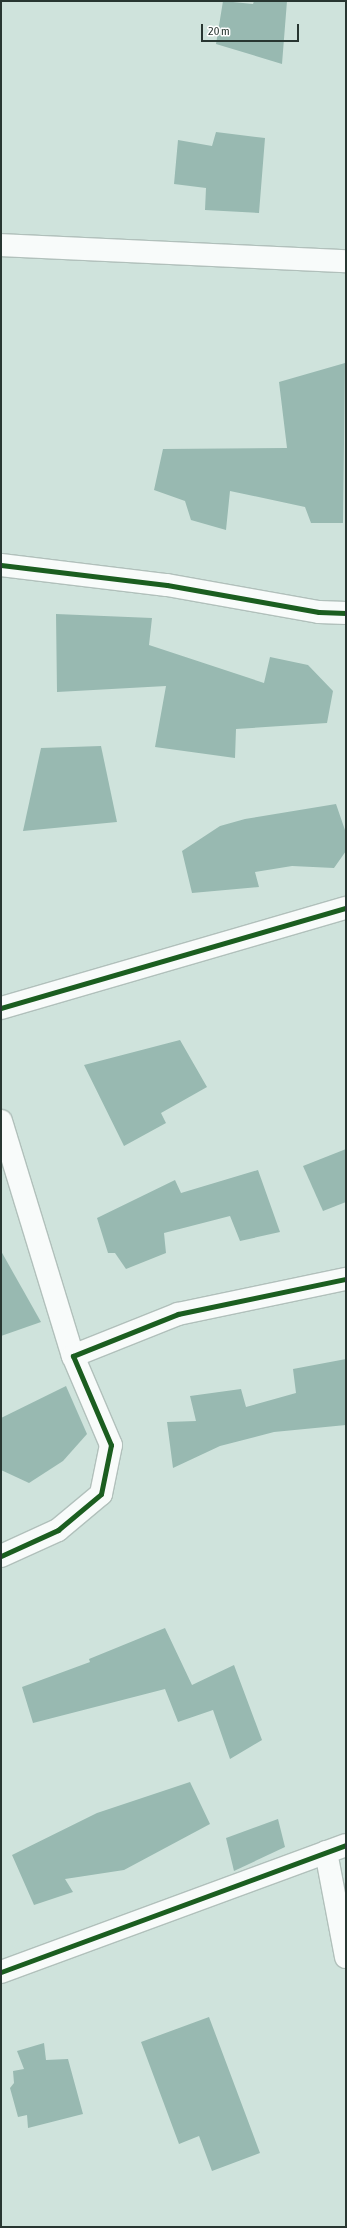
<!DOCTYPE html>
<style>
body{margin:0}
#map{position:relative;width:347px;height:2228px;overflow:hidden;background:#cfe3dc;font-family:"Asap Condensed",sans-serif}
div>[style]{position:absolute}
.building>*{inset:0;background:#98b9b1}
.roads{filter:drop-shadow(1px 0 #b1c0bb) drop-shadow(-1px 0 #b1c0bb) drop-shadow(0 1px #b1c0bb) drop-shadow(0 -1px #b1c0bb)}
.minor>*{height:22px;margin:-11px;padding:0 11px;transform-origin:11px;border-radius:11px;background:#f8fbfa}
.cycleway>*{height:5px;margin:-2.5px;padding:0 2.5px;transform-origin:2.5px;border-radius:2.5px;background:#1b5e20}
span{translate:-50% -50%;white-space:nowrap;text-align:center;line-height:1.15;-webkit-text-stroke:4px #fff;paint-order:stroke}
.frame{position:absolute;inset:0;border:2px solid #283631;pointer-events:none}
.scale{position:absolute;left:201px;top:24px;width:98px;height:18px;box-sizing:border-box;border:2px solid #283631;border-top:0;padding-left:5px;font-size:12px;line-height:14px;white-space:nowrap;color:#283631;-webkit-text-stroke:3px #fff;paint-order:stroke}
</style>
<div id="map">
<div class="building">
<div style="clip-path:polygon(223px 1px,253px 4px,254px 1px,287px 1px,282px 64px,216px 44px)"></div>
<div style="clip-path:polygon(216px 132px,265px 138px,259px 213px,205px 210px,206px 188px,174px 184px,178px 140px,212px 146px)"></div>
<div style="clip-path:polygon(345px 363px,343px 523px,311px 523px,305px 507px,230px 491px,226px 530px,191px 520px,185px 501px,154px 490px,163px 449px,287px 448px,279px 382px)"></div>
<div style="clip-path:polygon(56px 614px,152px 618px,149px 645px,264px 683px,270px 657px,308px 665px,333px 691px,327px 723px,236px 729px,235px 758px,155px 747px,166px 686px,57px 692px)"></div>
<div style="clip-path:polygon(101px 746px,117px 822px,23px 831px,41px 748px)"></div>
<div style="clip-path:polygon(336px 804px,346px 833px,346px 851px,334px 868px,292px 866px,255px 872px,259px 887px,192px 893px,182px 851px,220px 826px,245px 819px)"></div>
<div style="clip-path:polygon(180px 1040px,207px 1087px,161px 1113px,166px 1123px,124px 1146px,84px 1065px)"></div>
<div style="clip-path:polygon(346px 1149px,346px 1202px,323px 1211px,303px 1166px)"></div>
<div style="clip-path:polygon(258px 1170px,280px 1232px,240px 1241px,230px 1216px,164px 1233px,166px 1253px,126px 1269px,115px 1253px,108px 1253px,97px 1218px,175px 1180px,181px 1193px)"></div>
<div style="clip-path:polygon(1px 1251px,41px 1322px,1px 1336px)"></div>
<div style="clip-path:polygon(346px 1359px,346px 1425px,274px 1432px,220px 1446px,173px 1468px,167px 1422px,196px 1421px,190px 1396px,241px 1389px,246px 1407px,296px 1393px,293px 1369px)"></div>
<div style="clip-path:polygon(66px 1386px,87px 1434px,63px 1461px,29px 1483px,1px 1470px,1px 1418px)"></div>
<div style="clip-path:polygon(165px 1628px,192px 1685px,234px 1665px,262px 1740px,230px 1759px,213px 1710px,178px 1722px,165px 1689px,33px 1723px,22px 1687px,90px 1662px,89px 1659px)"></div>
<div style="clip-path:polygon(190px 1782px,210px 1824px,124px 1870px,65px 1879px,73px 1892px,34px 1905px,12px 1855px,97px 1813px)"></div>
<div style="clip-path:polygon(278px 1819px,285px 1847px,234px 1871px,226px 1838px)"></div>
<div style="clip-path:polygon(209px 2017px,260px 2153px,212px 2171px,199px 2136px,179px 2144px,141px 2042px)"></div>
<div style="clip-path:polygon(44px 2043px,46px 2060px,68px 2059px,83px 2114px,28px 2128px,27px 2115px,18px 2117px,10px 2088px,14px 2083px,13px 2071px,24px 2069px,17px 2051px)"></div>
</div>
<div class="roads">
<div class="minor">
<div style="left:1px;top:245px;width:345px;rotate:2.7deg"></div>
<div style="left:1px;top:565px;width:167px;rotate:6.9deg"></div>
<div style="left:167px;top:585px;width:154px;rotate:10.1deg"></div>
<div style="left:319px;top:612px;width:27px;rotate:2deg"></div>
<div style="left:1px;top:1008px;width:359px;rotate:-16.2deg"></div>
<div style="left:1px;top:1121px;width:246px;rotate:73deg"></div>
<div style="left:1px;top:1556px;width:63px;rotate:-24.5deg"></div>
<div style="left:58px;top:1530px;width:56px;rotate:-39.9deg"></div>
<div style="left:101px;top:1494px;width:50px;rotate:-78.5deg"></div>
<div style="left:111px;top:1445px;width:97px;rotate:-113.1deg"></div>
<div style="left:73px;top:1356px;width:113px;rotate:-21.8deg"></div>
<div style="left:178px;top:1314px;width:172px;rotate:-11.8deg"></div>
<div style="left:326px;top:1852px;width:107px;rotate:79.2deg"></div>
<div style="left:1px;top:1972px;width:368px;rotate:-20.2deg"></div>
</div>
</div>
<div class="cycleway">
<div style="left:1px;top:565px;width:167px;rotate:6.9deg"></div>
<div style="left:167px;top:585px;width:154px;rotate:10.1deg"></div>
<div style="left:319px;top:612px;width:27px;rotate:2deg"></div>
<div style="left:1px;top:1008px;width:359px;rotate:-16.2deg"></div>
<div style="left:1px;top:1556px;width:63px;rotate:-24.5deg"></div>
<div style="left:58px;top:1530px;width:56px;rotate:-39.9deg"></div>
<div style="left:101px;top:1494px;width:50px;rotate:-78.5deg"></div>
<div style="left:111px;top:1445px;width:97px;rotate:-113.1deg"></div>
<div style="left:73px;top:1356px;width:113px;rotate:-21.8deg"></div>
<div style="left:178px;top:1314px;width:172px;rotate:-11.8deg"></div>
<div style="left:1px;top:1972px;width:368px;rotate:-20.2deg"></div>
</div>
<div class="frame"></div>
<div class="scale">20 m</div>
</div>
